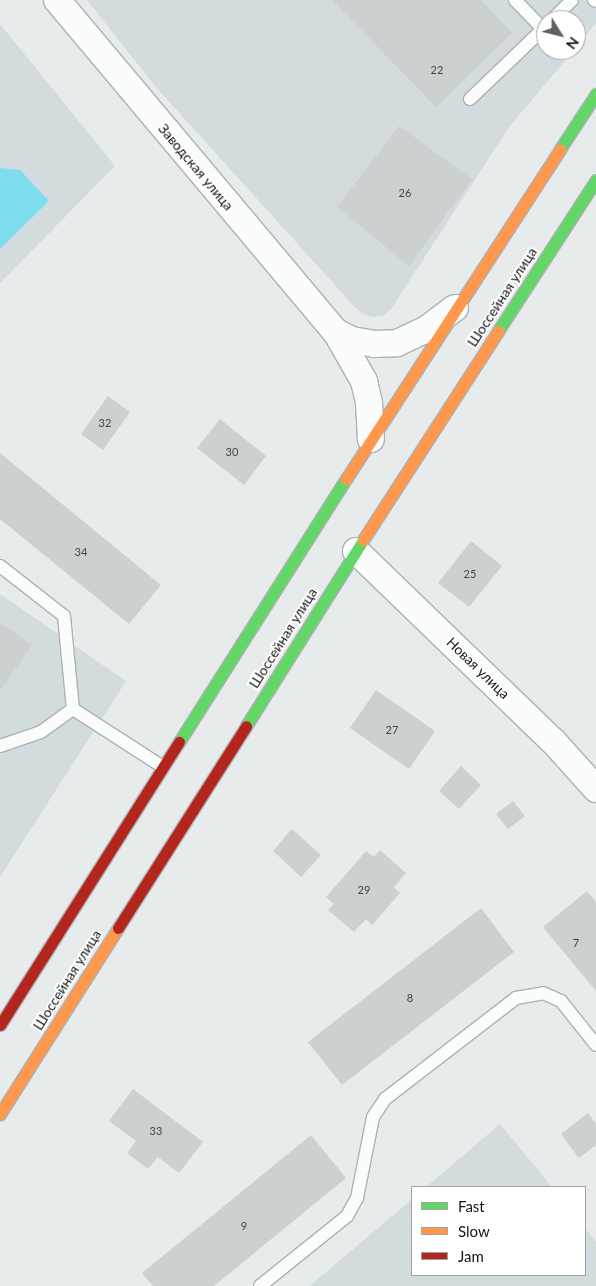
<!DOCTYPE html>
<meta charset="utf-8">
<style>
body{margin:0}
#map{position:relative;width:596px;height:1286px;overflow:hidden;background:#e7ebec;font-family:Lato,sans-serif}
div>[style]{position:absolute}
.built>*{inset:0;background:#d2dbdd}
.water>*{inset:0;background:#7edeee}
.building>*{inset:0;background:#cdd0d0}
.roads{filter:drop-shadow(1px 0 #aeb1b2) drop-shadow(-1px 0 #aeb1b2) drop-shadow(0 1px #aeb1b2) drop-shadow(0 -1px #aeb1b2)}
.lane>*{height:12px;margin:-6px;padding:0 6px;transform-origin:6px;border-radius:6px;background:#fbfcfc}
.street>*{height:26px;margin:-13px;padding:0 13px;transform-origin:13px;border-radius:13px;background:#fbfcfc}
.fast>*{height:11px;margin:-5.5px;padding:0 5.5px;transform-origin:5.5px;border-radius:5.5px;background:#63d668}
.slow>*{height:11px;margin:-5.5px;padding:0 5.5px;transform-origin:5.5px;border-radius:5.5px;background:#ff974d}
.jam>*{height:11px;margin:-5.5px;padding:0 5.5px;transform-origin:5.5px;border-radius:5.5px;background:#b3261e}
span{translate:-50% -50%;white-space:nowrap;text-align:center;line-height:1.15;-webkit-text-stroke:4px #fff;paint-order:stroke}
.number-label{font-size:11px;color:#434546}
.number-label span{-webkit-text-stroke-width:0}
.street-label{font-size:14px;color:#151718}
.legend{position:absolute;left:411px;top:1186px;width:175px;height:90px;box-sizing:border-box;background:#fff;border:1px solid #a1a2a3;margin:0;padding:6px 9px;list-style:none;font-size:15px;color:#151718}
.legend li{display:flex;align-items:center;gap:10px;height:25px}
.legend b{width:25px;border:1px solid #a1a2a3}
.north{position:absolute;left:536px;top:10px;width:50px;height:50px;box-sizing:border-box;background:#fff;border:1px solid #a1a2a3;border-radius:50%;rotate:126deg;font-size:14px;font-weight:700;line-height:20px;text-align:center;color:#151718}
.north::after{content:'';display:block;margin:auto;width:18px;height:22px;background:#5e6162;clip-path:polygon(50% 0,100% 100%,50% 72%,0 100%)}
</style>
<div id="map">
<div class="built">
<div style="clip-path:polygon(87px 0,596px 0,596px 23px,576px 47px,576px 20px,546px 20px,546px 50px,574px 50px,509px 127px,391px 309px,383px 316px,372px 317px,362px 313px,352px 304px,155px 86px)"></div>
<div style="clip-path:polygon(0 24px,115px 166px,0 283px)"></div>
<div style="clip-path:polygon(0 594px,126px 681px,0 877px)"></div>
<div style="clip-path:polygon(500px 1124px,552px 1187px,426px 1187px)"></div>
<div style="clip-path:polygon(412px 1199px,412px 1275px,585px 1275px,585px 1228px,596px 1242px,596px 1286px,310px 1286px)"></div>
</div>
<div class="water">
<div style="clip-path:polygon(0 168px,20px 170px,49px 201px,0 249px)"></div>
</div>
<div class="building">
<div style="clip-path:polygon(332px 0,481px 0,512px 33px,436px 107px)"></div>
<div style="clip-path:polygon(399px 126px,472px 179px,409px 266px,337px 207px)"></div>
<div style="clip-path:polygon(108px 396px,130px 412px,103px 450px,81px 434px)"></div>
<div style="clip-path:polygon(220px 419px,266px 456px,244px 485px,197px 448px)"></div>
<div style="clip-path:polygon(0 453px,161px 585px,129px 624px,0 519px)"></div>
<div style="clip-path:polygon(471px 541px,502px 566px,469px 607px,438px 583px)"></div>
<div style="clip-path:polygon(0 623px,32px 645px,0 691px)"></div>
<div style="clip-path:polygon(376px 690px,435px 731px,409px 769px,350px 728px)"></div>
<div style="clip-path:polygon(461px 766px,481px 785px,459px 809px,439px 791px)"></div>
<div style="clip-path:polygon(513px 801px,525px 816px,508px 829px,496px 814px)"></div>
<div style="clip-path:polygon(292px 829px,321px 855px,301px 877px,273px 851px)"></div>
<div style="clip-path:polygon(380px 850px,406px 873px,394px 887px,400px 893px,372px 925px,366px 919px,354px 932px,328px 910px,334px 904px,326px 897px,366px 851px,374px 857px)"></div>
<div style="clip-path:polygon(587px 891px,596px 902px,596px 991px,543px 927px)"></div>
<div style="clip-path:polygon(481px 908px,514px 952px,342px 1085px,308px 1042px)"></div>
<div style="clip-path:polygon(133px 1089px,203px 1142px,179px 1173px,158px 1157px,148px 1169px,127px 1153px,136px 1141px,109px 1121px)"></div>
<div style="clip-path:polygon(588px 1113px,596px 1124px,596px 1145px,579px 1158px,561px 1134px)"></div>
<div style="clip-path:polygon(311px 1135px,346px 1178px,214px 1286px,153px 1286px,142px 1273px)"></div>
</div>
<div class="roads">
<div class="lane">
<div style="left:515px;top:0;width:40px;rotate:46deg"></div>
<div style="left:594px;top:0;width:2px;rotate:27deg"></div>
<div style="left:552px;top:20px;width:28px;rotate:-45deg"></div>
<div style="left:470px;top:99px;width:105px;rotate:-43.8deg"></div>
<div style="left:0;top:566px;width:81px;rotate:38deg"></div>
<div style="left:64px;top:616px;width:93px;rotate:84.5deg"></div>
<div style="left:0;top:746px;width:43px;rotate:-18.9deg"></div>
<div style="left:41px;top:732px;width:39px;rotate:-36deg"></div>
<div style="left:73px;top:709px;width:107px;rotate:32.8deg"></div>
<div style="left:260px;top:1286px;width:112px;rotate:-38.8deg"></div>
<div style="left:347px;top:1216px;width:21px;rotate:-61deg"></div>
<div style="left:357px;top:1198px;width:83px;rotate:-78.8deg"></div>
<div style="left:373px;top:1117px;width:22px;rotate:-56deg"></div>
<div style="left:385px;top:1099px;width:165px;rotate:-37.6deg"></div>
<div style="left:516px;top:998px;width:27px;rotate:-10deg"></div>
<div style="left:543px;top:993px;width:20px;rotate:24deg"></div>
<div style="left:561px;top:1001px;width:56px;rotate:51.5deg"></div>
</div>
<div class="street">
<div style="left:57px;top:0;width:434px;rotate:50deg"></div>
<div style="left:336px;top:332px;width:56px;rotate:60.3deg"></div>
<div style="left:364px;top:381px;width:23px;rotate:77deg"></div>
<div style="left:369px;top:403px;width:36px;rotate:87deg"></div>
<div style="left:336px;top:332px;width:18px;rotate:27deg"></div>
<div style="left:352px;top:340px;width:22px;rotate:10deg"></div>
<div style="left:374px;top:344px;width:23px;rotate:-2deg"></div>
<div style="left:397px;top:343px;width:33px;rotate:-25deg"></div>
<div style="left:427px;top:329px;width:35px;rotate:-37deg"></div>
<div style="left:356px;top:551px;width:275px;rotate:44deg"></div>
<div style="left:554px;top:742px;width:63px;rotate:48.2deg"></div>
</div>
<div class="fast">
<div style="left:560px;top:149px;width:66px;rotate:-56.8deg"></div>
<div style="left:498px;top:331px;width:180px;rotate:-57deg"></div>
<div style="left:246px;top:726px;width:220px;rotate:-57.8deg"></div>
<div style="left:179px;top:742px;width:312px;rotate:-57.6deg"></div>
</div>
<div class="slow">
<div style="left:346px;top:479px;width:393px;rotate:-57deg"></div>
<div style="left:363px;top:540px;width:249px;rotate:-57.1deg"></div>
<div style="left:0;top:1114px;width:220px;rotate:-57.6deg"></div>
</div>
<div class="jam">
<div style="left:118px;top:928px;width:239px;rotate:-57.6deg"></div>
<div style="left:0;top:1025px;width:335px;rotate:-57.7deg"></div>
</div>
</div>
<div class="number-label">
<span style="left:437px;top:70px">22</span>
<span style="left:405px;top:193px">26</span>
<span style="left:105px;top:423px">32</span>
<span style="left:232px;top:452px">30</span>
<span style="left:81px;top:552px">34</span>
<span style="left:470px;top:574px">25</span>
<span style="left:392px;top:730px">27</span>
<span style="left:364px;top:890px">29</span>
<span style="left:576px;top:943px">7</span>
<span style="left:410px;top:998px">8</span>
<span style="left:156px;top:1131px">33</span>
<span style="left:244px;top:1226px">9</span>
</div>
<div class="street-label">
<span style="left:196px;top:167px;rotate:50deg">Заводская улица</span>
<span style="left:502px;top:297px;rotate:-57deg">Шоссейная улица</span>
<span style="left:283px;top:638px;rotate:-58deg">Шоссейная улица</span>
<span style="left:478px;top:668px;rotate:44deg">Новая улица</span>
<span style="left:67px;top:980px;rotate:-58deg">Шоссейная улица</span>
</div>
<ul class="legend">
<li><b style="height:6px;background:#63d668"></b>Fast</li>
<li><b style="height:6px;background:#ff974d"></b>Slow</li>
<li><b style="height:6px;background:#b3261e"></b>Jam</li>
</ul>
<div class="north">N</div>
</div>
